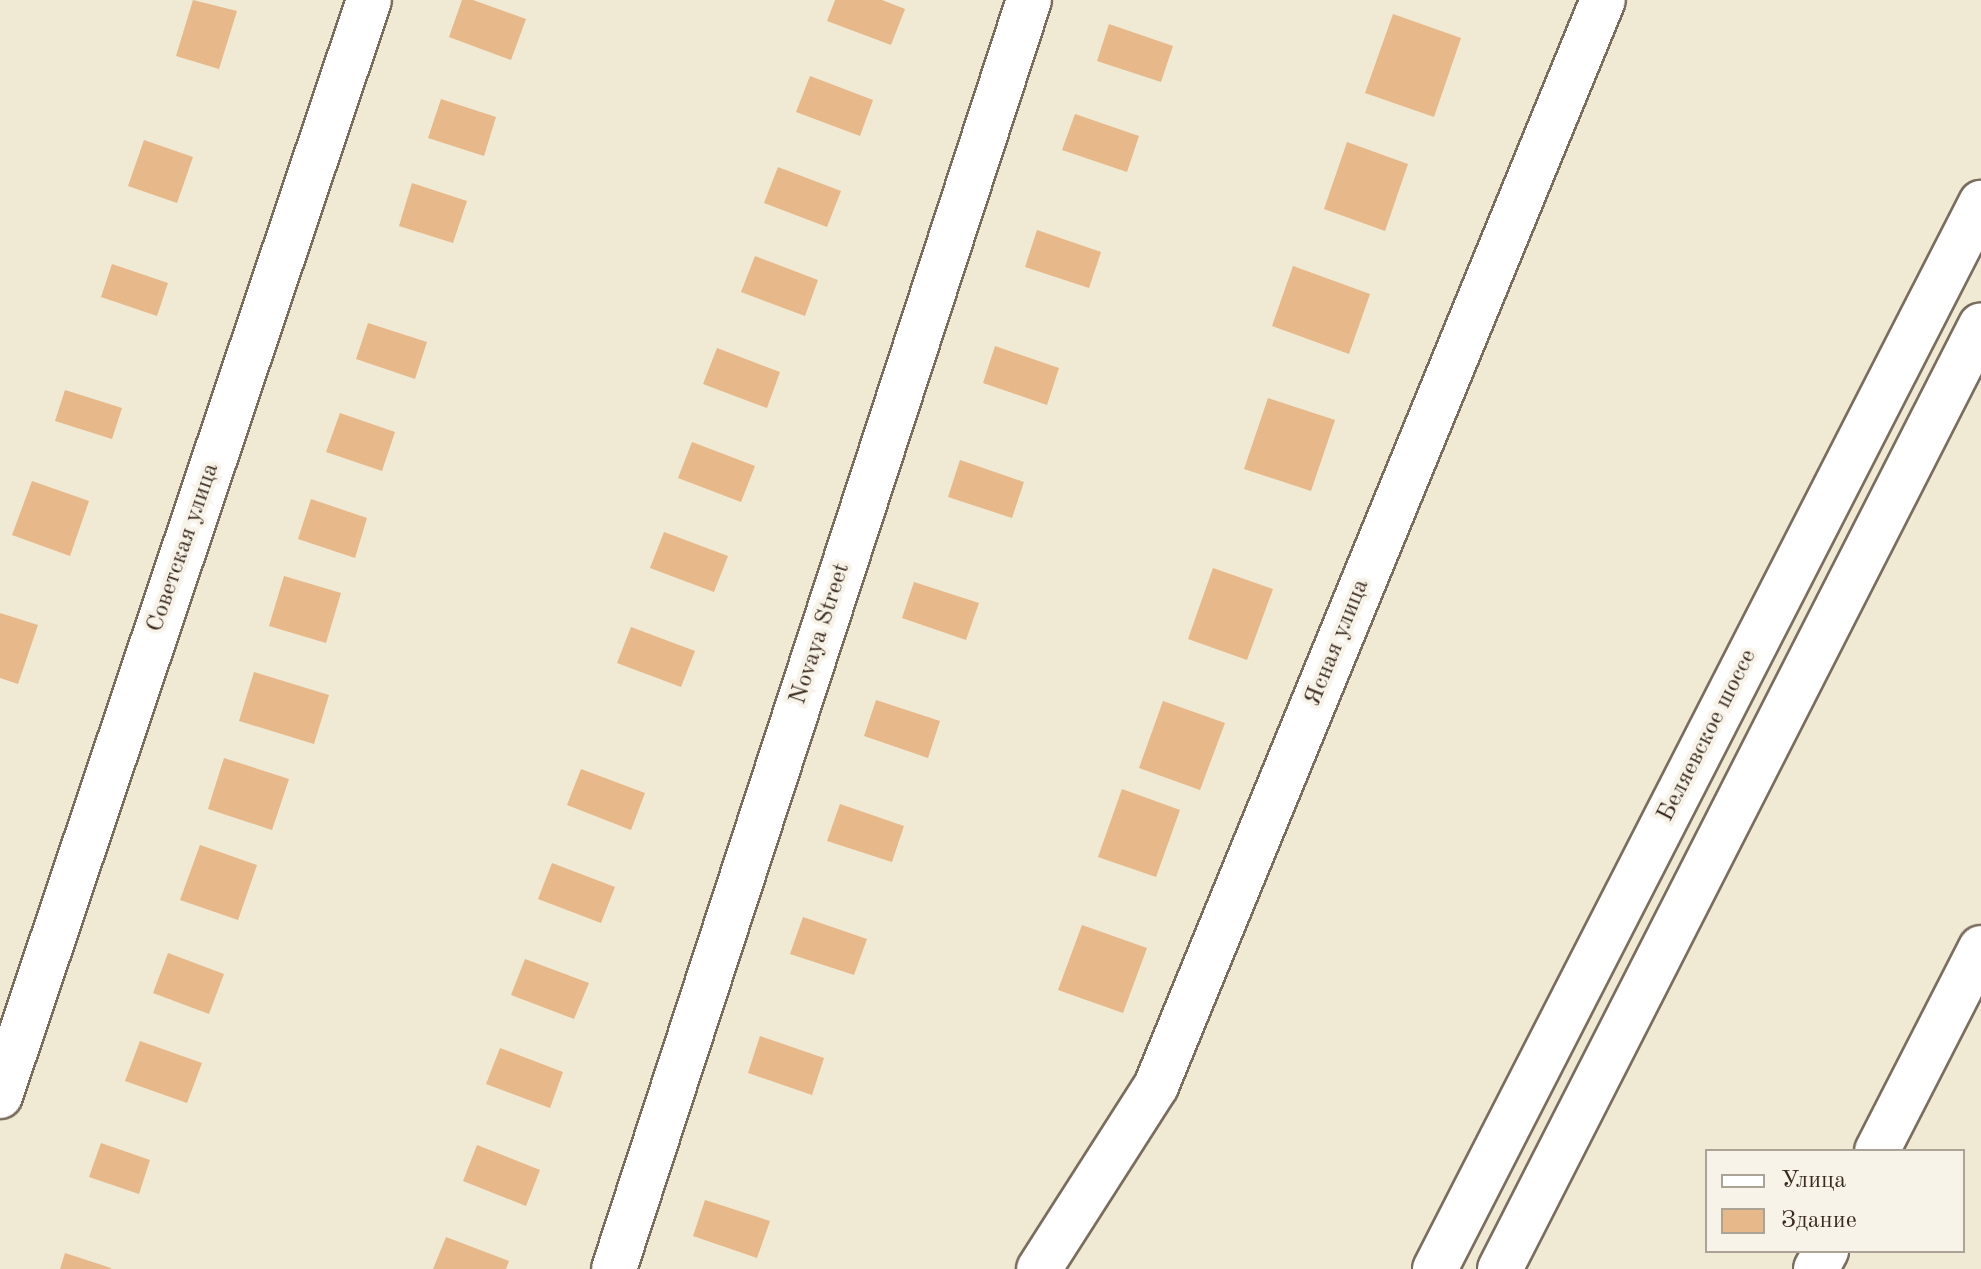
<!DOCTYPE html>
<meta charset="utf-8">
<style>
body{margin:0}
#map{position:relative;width:1981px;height:1269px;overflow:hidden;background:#f0ead4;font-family:"Old Standard TT",serif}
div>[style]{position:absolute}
.building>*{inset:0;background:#e6b88a}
.roads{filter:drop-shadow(2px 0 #7a6d5e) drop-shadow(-2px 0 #7a6d5e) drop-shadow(0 2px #7a6d5e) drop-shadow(0 -2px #7a6d5e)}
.minor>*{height:44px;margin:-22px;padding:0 22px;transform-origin:22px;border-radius:22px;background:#fff}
.major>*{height:44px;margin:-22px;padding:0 22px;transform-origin:22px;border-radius:22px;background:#fff}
span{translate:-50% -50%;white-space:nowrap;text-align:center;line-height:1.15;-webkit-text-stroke:8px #f7f3e8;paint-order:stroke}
.street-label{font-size:24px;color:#3b2a1e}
.legend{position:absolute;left:1705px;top:1149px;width:260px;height:104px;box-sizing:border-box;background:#f7f3e8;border:2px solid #aca397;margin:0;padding:10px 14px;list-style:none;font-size:24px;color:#3b2a1e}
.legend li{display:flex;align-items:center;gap:16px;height:40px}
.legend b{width:40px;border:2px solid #aca397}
</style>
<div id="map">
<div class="building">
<div style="clip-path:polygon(193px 0,237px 11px,219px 69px,176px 56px)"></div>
<div style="clip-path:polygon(462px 0,473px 0,526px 19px,511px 60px,449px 37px)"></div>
<div style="clip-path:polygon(835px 0,882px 0,905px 9px,891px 45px,827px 21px)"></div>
<div style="clip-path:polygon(1393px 14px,1461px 38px,1434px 117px,1365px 93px)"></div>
<div style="clip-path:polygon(1109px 24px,1173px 46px,1161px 82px,1097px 61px)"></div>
<div style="clip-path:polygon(810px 76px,873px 100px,860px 136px,796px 112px)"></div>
<div style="clip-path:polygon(441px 99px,496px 117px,484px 156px,428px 138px)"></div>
<div style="clip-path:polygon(1075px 114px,1139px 136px,1127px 172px,1062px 150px)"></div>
<div style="clip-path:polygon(144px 140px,193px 157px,177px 203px,128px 186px)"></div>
<div style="clip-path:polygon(1347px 142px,1408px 164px,1385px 231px,1324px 209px)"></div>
<div style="clip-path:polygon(778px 167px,841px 191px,827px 227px,764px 203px)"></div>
<div style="clip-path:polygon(412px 183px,467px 201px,453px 243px,399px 226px)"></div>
<div style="clip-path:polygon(1037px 230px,1101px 252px,1089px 288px,1025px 267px)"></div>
<div style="clip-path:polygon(755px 256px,818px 280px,805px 316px,741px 292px)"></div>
<div style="clip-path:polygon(112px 264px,168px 283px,157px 316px,101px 297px)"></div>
<div style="clip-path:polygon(1293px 266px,1370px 294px,1349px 354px,1272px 326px)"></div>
<div style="clip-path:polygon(368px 323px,427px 342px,415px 379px,356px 359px)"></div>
<div style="clip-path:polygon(995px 346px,1059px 368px,1047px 405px,983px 383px)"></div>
<div style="clip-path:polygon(717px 348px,780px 372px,767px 408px,703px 384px)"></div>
<div style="clip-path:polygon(65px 390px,122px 408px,112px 439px,55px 421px)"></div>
<div style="clip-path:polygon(1268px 398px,1335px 420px,1311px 491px,1244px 469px)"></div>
<div style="clip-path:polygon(340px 413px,395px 432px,382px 471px,326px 452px)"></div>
<div style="clip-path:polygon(692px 442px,755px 466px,741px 502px,678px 478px)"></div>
<div style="clip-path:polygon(960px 460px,1024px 482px,1012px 518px,948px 497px)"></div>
<div style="clip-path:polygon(32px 481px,89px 501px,70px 556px,12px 535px)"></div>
<div style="clip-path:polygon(311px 499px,367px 518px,355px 558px,298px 539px)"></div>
<div style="clip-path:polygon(664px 532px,728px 556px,714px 592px,650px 568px)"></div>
<div style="clip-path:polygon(1213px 568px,1273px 589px,1247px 660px,1188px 639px)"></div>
<div style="clip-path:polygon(284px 576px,341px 593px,326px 643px,269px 626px)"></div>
<div style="clip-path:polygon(914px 582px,979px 603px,966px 640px,902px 618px)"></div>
<div style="clip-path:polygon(0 613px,38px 625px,18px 684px,0 678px)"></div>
<div style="clip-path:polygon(631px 627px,695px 651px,681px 687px,617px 663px)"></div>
<div style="clip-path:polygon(254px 672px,329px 695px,314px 744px,239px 721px)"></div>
<div style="clip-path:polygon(876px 700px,940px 721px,928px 758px,864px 736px)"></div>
<div style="clip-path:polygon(1163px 701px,1225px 723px,1200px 790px,1139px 768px)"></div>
<div style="clip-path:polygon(224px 758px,289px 779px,272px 830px,208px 809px)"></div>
<div style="clip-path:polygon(581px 769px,645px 793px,631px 830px,567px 805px)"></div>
<div style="clip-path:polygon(1122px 789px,1180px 810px,1156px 877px,1098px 857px)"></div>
<div style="clip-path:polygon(840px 804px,904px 826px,892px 862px,827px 841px)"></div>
<div style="clip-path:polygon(200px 845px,257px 865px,238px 920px,180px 900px)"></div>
<div style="clip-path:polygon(552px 863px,615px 887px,601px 923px,538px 899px)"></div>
<div style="clip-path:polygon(803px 917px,867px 939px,854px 975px,790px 954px)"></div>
<div style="clip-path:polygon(1082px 925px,1147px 948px,1123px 1013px,1058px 990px)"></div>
<div style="clip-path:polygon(168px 953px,224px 974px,209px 1014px,153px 993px)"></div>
<div style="clip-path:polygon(525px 959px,589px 983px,574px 1019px,511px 995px)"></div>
<div style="clip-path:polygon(760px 1036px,824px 1058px,812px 1095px,748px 1073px)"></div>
<div style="clip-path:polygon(140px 1041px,202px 1063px,187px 1103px,125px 1081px)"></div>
<div style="clip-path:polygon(500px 1048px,563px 1072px,550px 1108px,486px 1084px)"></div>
<div style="clip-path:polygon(101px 1143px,150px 1160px,139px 1194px,89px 1177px)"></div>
<div style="clip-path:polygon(477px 1145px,540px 1170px,526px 1206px,463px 1181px)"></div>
<div style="clip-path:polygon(705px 1200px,770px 1221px,757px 1258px,693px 1236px)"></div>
<div style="clip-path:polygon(446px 1237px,509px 1261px,506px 1269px,433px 1269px)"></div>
<div style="clip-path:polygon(65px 1253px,111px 1268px,111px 1269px,60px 1269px)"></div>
</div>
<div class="roads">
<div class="minor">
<div style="left:0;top:1096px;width:1156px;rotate:-71.39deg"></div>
<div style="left:1877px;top:1151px;width:228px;rotate:-62.9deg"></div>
<div style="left:614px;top:1269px;width:1335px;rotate:-71.89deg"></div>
<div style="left:1039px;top:1269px;width:217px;rotate:-57.4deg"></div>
<div style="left:1156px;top:1086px;width:1174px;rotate:-67.63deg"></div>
<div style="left:1816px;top:1269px;width:21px;rotate:-61deg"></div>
</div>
<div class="major">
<div style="left:1435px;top:1269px;width:1198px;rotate:-62.88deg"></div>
<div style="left:1500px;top:1269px;width:1059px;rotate:-63deg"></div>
</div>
</div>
<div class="street-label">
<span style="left:184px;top:548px;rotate:-71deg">Советская улица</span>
<span style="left:821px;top:634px;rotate:-72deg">Novaya Street</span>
<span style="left:1338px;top:643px;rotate:-68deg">Ясная улица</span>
<span style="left:1708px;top:736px;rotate:-63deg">Беляевское шоссе</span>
</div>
<ul class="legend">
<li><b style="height:10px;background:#fff"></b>Улица</li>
<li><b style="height:22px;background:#e6b88a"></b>Здание</li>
</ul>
</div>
